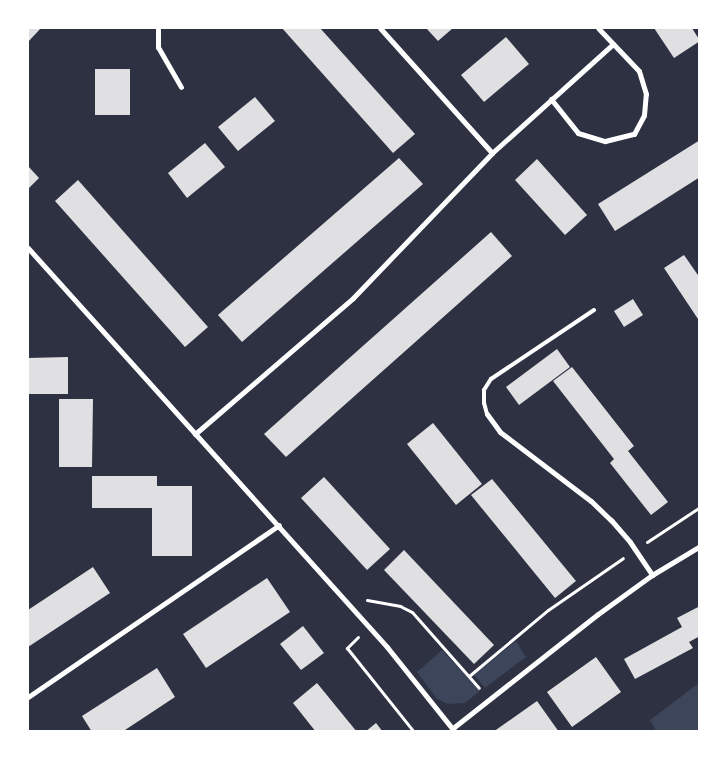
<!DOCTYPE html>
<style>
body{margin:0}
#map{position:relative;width:727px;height:759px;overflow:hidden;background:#2d3142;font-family:Inter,sans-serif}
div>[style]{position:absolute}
.green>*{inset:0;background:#3c4559}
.building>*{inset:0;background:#e0e0e3}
.path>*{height:3px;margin:-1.5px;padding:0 1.5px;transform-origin:1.5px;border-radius:1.5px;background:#fff}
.service>*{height:4px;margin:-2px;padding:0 2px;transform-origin:2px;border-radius:2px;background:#fff}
.minor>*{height:5px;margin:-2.5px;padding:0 2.5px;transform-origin:2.5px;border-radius:2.5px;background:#fff}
span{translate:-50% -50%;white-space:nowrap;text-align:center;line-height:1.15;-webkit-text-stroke:4px #fff;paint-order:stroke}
.frame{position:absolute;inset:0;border:29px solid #fff;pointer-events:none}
</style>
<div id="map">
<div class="green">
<div style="clip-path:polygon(516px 641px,526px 657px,485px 688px,474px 675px)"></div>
<div style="clip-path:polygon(442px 650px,480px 691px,465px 703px,448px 704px,437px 699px,417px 672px)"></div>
<div style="clip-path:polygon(699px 683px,699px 731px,656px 731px,650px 720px)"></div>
</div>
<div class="building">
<div style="clip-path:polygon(28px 28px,41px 28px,28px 42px)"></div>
<div style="clip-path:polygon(282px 28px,320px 28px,415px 134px,393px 153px)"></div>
<div style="clip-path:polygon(426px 28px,453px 28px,438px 41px)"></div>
<div style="clip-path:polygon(654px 28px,692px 28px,700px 41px,674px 58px)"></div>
<div style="clip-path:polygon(506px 37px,529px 64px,484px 102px,461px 75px)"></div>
<div style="clip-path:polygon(95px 69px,130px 69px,130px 115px,95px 115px)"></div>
<div style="clip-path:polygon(255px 97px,275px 121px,238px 151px,218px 127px)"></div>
<div style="clip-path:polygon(700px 140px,700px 177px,615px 231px,598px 204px)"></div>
<div style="clip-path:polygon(205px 143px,225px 167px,187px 198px,168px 173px)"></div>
<div style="clip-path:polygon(399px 158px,423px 184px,242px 342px,218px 315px)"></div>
<div style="clip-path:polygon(537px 159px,587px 215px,565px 235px,515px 180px)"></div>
<div style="clip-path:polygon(28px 166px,39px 178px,28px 189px)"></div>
<div style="clip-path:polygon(78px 180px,208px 327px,185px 347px,55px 201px)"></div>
<div style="clip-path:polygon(491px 232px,512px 256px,286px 457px,264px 434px)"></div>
<div style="clip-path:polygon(684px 255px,700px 278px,700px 322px,664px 268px)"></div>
<div style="clip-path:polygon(633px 299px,643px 315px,624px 327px,614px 311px)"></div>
<div style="clip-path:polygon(557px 349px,570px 367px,519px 405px,506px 387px)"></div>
<div style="clip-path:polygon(68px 357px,68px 394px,28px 394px,28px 358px)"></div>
<div style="clip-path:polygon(572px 367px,634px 446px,628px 451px,668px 502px,651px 515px,610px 463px,614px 459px,553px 381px)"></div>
<div style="clip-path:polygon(59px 399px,93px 399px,92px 467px,59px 467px)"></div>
<div style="clip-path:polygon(433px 423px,482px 484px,456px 505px,407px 444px)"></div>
<div style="clip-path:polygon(92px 476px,157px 476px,157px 486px,192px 486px,192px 556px,152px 556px,152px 508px,92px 508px)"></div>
<div style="clip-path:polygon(324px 477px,390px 549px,367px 570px,301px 498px)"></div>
<div style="clip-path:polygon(492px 479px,576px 581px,555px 598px,471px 495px)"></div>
<div style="clip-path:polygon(404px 550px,494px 645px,474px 664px,384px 570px)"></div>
<div style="clip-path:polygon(93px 567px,110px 593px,28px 647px,28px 610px)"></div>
<div style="clip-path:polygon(267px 578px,290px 612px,206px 668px,183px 634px)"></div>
<div style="clip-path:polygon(700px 606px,700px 636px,689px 642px,693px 648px,635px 679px,624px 659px,682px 627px,677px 618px)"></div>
<div style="clip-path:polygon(303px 626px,324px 653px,301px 670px,280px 644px)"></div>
<div style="clip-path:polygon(596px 657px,621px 692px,572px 727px,547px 692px)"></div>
<div style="clip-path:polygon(157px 668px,175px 697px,122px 732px,92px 732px,82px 716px)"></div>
<div style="clip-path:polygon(317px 683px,357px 732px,316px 732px,293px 703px)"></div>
<div style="clip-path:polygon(537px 701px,559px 732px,493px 732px)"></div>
<div style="clip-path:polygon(376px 723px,383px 732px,365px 732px)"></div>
</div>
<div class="path">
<div style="left:647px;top:542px;width:64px;rotate:-33.4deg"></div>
<div style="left:367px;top:600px;width:34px;rotate:10deg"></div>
<div style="left:400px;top:606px;width:13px;rotate:27deg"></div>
<div style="left:412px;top:612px;width:101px;rotate:48.6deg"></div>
<div style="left:358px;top:637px;width:16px;rotate:135deg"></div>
<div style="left:347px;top:648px;width:107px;rotate:51.4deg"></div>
<div style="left:469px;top:676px;width:103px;rotate:-39.9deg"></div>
<div style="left:548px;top:610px;width:91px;rotate:-34.7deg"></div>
</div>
<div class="service">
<div style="left:487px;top:414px;width:11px;rotate:-105deg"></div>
<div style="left:484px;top:403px;width:13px;rotate:-90deg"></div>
<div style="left:484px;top:390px;width:13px;rotate:-58deg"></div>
<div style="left:491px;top:379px;width:124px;rotate:-33.8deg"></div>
</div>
<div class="minor">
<div style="left:158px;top:28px;width:19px;rotate:90deg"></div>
<div style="left:158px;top:47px;width:46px;rotate:60.1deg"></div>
<div style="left:380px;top:28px;width:168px;rotate:48.1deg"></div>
<div style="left:551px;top:99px;width:43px;rotate:51.5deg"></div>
<div style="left:578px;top:133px;width:28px;rotate:17deg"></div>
<div style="left:605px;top:141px;width:30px;rotate:-14deg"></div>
<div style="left:634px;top:134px;width:21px;rotate:-62deg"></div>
<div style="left:644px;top:115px;width:21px;rotate:-85deg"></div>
<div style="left:646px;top:94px;width:24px;rotate:-107deg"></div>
<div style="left:639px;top:71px;width:59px;rotate:-133.6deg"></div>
<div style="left:28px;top:248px;width:537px;rotate:48.02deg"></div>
<div style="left:387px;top:647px;width:109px;rotate:51.3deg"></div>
<div style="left:487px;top:414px;width:22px;rotate:54deg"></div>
<div style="left:500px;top:432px;width:114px;rotate:37.2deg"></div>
<div style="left:591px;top:501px;width:28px;rotate:44deg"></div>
<div style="left:611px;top:520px;width:29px;rotate:49deg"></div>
<div style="left:630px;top:542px;width:40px;rotate:56deg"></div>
<div style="left:195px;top:434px;width:208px;rotate:-40.7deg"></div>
<div style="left:353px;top:298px;width:201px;rotate:-46.2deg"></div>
<div style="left:492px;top:153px;width:163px;rotate:-42deg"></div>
<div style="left:28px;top:697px;width:304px;rotate:-34.4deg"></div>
<div style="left:453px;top:728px;width:184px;rotate:-38.2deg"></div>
<div style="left:598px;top:614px;width:67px;rotate:-35.8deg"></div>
<div style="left:652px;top:575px;width:56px;rotate:-31.1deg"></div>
</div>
<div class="frame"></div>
</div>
